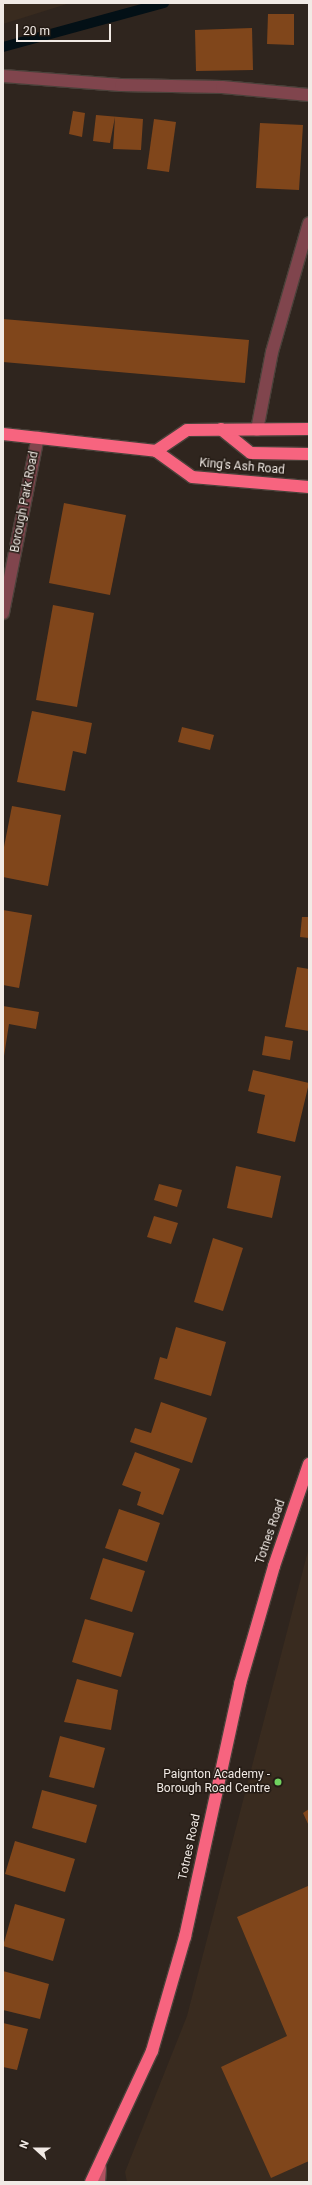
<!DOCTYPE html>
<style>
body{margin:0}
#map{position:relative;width:312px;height:2185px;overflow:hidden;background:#2f251e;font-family:Roboto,sans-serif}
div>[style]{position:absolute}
.built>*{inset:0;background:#392b1f}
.stream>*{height:10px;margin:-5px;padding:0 5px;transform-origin:5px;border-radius:5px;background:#031016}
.building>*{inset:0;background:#80461b}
.roads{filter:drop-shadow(1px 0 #4a413a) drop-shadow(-1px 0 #4a413a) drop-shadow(0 1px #4a413a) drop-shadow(0 -1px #4a413a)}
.lane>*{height:12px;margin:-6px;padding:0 6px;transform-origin:6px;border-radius:6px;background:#80454d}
.street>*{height:12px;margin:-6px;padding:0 6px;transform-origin:6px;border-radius:6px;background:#80454d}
.secondary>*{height:12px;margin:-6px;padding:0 6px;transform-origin:6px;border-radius:6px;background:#b05261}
.highway>*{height:12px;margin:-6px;padding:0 6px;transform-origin:6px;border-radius:6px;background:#f7647f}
.dots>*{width:11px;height:11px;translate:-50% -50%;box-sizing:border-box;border:2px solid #251c15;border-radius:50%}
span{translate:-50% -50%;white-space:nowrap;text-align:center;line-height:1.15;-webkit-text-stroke:3px #251c15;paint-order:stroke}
.street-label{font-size:12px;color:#f1eae5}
.poi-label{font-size:12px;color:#f1eae5}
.right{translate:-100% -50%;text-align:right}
.frame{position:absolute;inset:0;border:4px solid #f1eae5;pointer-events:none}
.north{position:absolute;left:16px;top:2129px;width:40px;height:40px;-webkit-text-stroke:3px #251c15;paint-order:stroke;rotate:291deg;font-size:11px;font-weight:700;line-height:16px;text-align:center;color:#f1eae5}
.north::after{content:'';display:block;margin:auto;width:14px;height:18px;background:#f1eae5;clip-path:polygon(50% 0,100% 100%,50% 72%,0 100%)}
.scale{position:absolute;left:16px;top:24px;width:95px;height:18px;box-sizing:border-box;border:2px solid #f1eae5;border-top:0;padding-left:5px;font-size:12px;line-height:14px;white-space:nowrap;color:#f1eae5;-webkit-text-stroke:3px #251c15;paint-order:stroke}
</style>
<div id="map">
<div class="built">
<div style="clip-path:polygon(3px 3px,70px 3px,3px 24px)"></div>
<div style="clip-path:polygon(309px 1547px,309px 2182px,127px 2182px,125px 2172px,187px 2016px)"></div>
</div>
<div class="stream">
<div style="left:3px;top:47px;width:167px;rotate:-15.3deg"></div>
</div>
<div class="building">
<div style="clip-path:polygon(268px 14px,294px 14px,294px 45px,267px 44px)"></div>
<div style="clip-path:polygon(252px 28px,253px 70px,196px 71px,195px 30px)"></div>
<div style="clip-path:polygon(73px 111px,85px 113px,82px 137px,69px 134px)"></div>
<div style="clip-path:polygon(96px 115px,143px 119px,141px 150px,113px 149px,115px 117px,110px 143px,93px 141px)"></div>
<div style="clip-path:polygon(154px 119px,176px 122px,169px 172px,147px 169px)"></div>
<div style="clip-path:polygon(260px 123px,303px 125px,299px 190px,256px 188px)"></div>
<div style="clip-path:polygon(3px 319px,249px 340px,245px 383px,3px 362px)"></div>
<div style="clip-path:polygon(64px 503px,126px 515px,110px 595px,49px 583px)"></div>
<div style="clip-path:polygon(53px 605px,94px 613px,77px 707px,36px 700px)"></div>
<div style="clip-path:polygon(32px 711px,92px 723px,86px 754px,73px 751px,65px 791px,17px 782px)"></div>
<div style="clip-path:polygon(182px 727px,214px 735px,210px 750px,178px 742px)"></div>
<div style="clip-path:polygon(12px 806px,61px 815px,48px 886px,3px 877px,3px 852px)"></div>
<div style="clip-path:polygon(3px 910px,32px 915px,19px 988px,3px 985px)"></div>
<div style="clip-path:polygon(302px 917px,309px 917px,309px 938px,300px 937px)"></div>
<div style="clip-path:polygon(297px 967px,309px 969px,309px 1031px,285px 1027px)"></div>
<div style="clip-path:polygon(3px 1006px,39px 1012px,36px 1029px,9px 1024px,4px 1056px)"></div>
<div style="clip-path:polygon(265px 1036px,293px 1041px,290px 1060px,262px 1055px)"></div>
<div style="clip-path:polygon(253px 1070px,309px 1083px,295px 1142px,257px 1133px,265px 1095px,248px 1091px)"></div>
<div style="clip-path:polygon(236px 1166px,281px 1176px,272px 1218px,227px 1208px)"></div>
<div style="clip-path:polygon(159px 1184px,182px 1190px,177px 1207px,154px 1200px)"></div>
<div style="clip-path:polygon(154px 1216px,178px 1223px,171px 1244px,147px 1237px)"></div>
<div style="clip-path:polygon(213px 1238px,243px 1248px,223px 1311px,194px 1302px)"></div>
<div style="clip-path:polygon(176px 1327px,226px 1342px,211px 1396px,154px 1379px,160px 1357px,167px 1359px)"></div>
<div style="clip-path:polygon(161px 1402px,207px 1418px,192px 1463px,130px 1442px,135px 1428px,151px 1433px)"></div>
<div style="clip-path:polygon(135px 1452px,180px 1469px,163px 1515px,137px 1505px,141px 1492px,122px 1485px)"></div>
<div style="clip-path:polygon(119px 1509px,160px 1523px,147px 1562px,105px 1548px)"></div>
<div style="clip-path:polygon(103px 1558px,145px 1571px,132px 1612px,90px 1599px)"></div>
<div style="clip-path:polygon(85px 1619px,134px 1633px,121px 1677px,72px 1662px)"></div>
<div style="clip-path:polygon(77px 1679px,118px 1690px,111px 1730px,64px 1722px)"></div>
<div style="clip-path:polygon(60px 1736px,105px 1748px,94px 1788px,49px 1777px)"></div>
<div style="clip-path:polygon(42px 1790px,97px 1805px,86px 1843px,32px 1828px)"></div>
<div style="clip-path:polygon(309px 1809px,309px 1826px,303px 1813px)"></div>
<div style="clip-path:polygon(15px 1841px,75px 1859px,65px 1892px,5px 1874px)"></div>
<div style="clip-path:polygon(308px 1886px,309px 2161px,271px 2178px,221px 2067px,287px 2036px,237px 1917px)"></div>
<div style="clip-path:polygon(15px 1904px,65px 1919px,53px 1961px,3px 1946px)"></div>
<div style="clip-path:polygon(3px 1971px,49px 1984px,40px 2019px,3px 2010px)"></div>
<div style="clip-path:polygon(3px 2023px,28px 2029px,17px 2070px,3px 2067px)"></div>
</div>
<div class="roads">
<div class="lane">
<div style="left:3px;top:76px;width:118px;rotate:4.4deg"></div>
<div style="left:121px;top:85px;width:101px;rotate:1.1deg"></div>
<div style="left:222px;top:87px;width:87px;rotate:5.3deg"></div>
<div style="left:257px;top:430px;width:79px;rotate:-79.1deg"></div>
<div style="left:272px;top:352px;width:134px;rotate:-74deg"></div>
</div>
<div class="street">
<div style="left:3px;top:613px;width:179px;rotate:-78.8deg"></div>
</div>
<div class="secondary">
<div style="left:99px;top:2182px;width:14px;rotate:-86deg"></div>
</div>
<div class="highway">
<div style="left:221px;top:429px;width:38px;rotate:39deg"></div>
<div style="left:251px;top:453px;width:58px;rotate:1deg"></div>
<div style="left:3px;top:434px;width:154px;rotate:6.3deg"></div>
<div style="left:156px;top:451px;width:44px;rotate:35.8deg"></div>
<div style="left:192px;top:477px;width:117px;rotate:4.9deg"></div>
<div style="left:156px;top:451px;width:37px;rotate:-34deg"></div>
<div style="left:187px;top:430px;width:122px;rotate:-0.5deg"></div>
<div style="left:91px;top:2182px;width:145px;rotate:-65deg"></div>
<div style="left:152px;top:2051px;width:119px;rotate:-73.9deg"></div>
<div style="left:185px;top:1937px;width:259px;rotate:-77.7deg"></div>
<div style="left:240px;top:1684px;width:123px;rotate:-73.9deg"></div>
<div style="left:274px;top:1566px;width:108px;rotate:-71.1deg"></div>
</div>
</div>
<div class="dots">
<div style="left:278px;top:1782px;background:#70d35f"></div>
</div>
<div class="street-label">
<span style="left:242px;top:467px;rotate:5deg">King's Ash Road</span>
<span style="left:25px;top:502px;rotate:-79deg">Borough Park Road</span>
<span style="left:271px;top:1532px;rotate:-71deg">Totnes Road</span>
<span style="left:190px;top:1847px;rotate:-78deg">Totnes Road</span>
</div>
<div class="poi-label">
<span class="right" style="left:270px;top:1782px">Paignton Academy -<br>Borough Road Centre</span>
</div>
<div class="frame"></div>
<div class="north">N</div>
<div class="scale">20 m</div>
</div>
